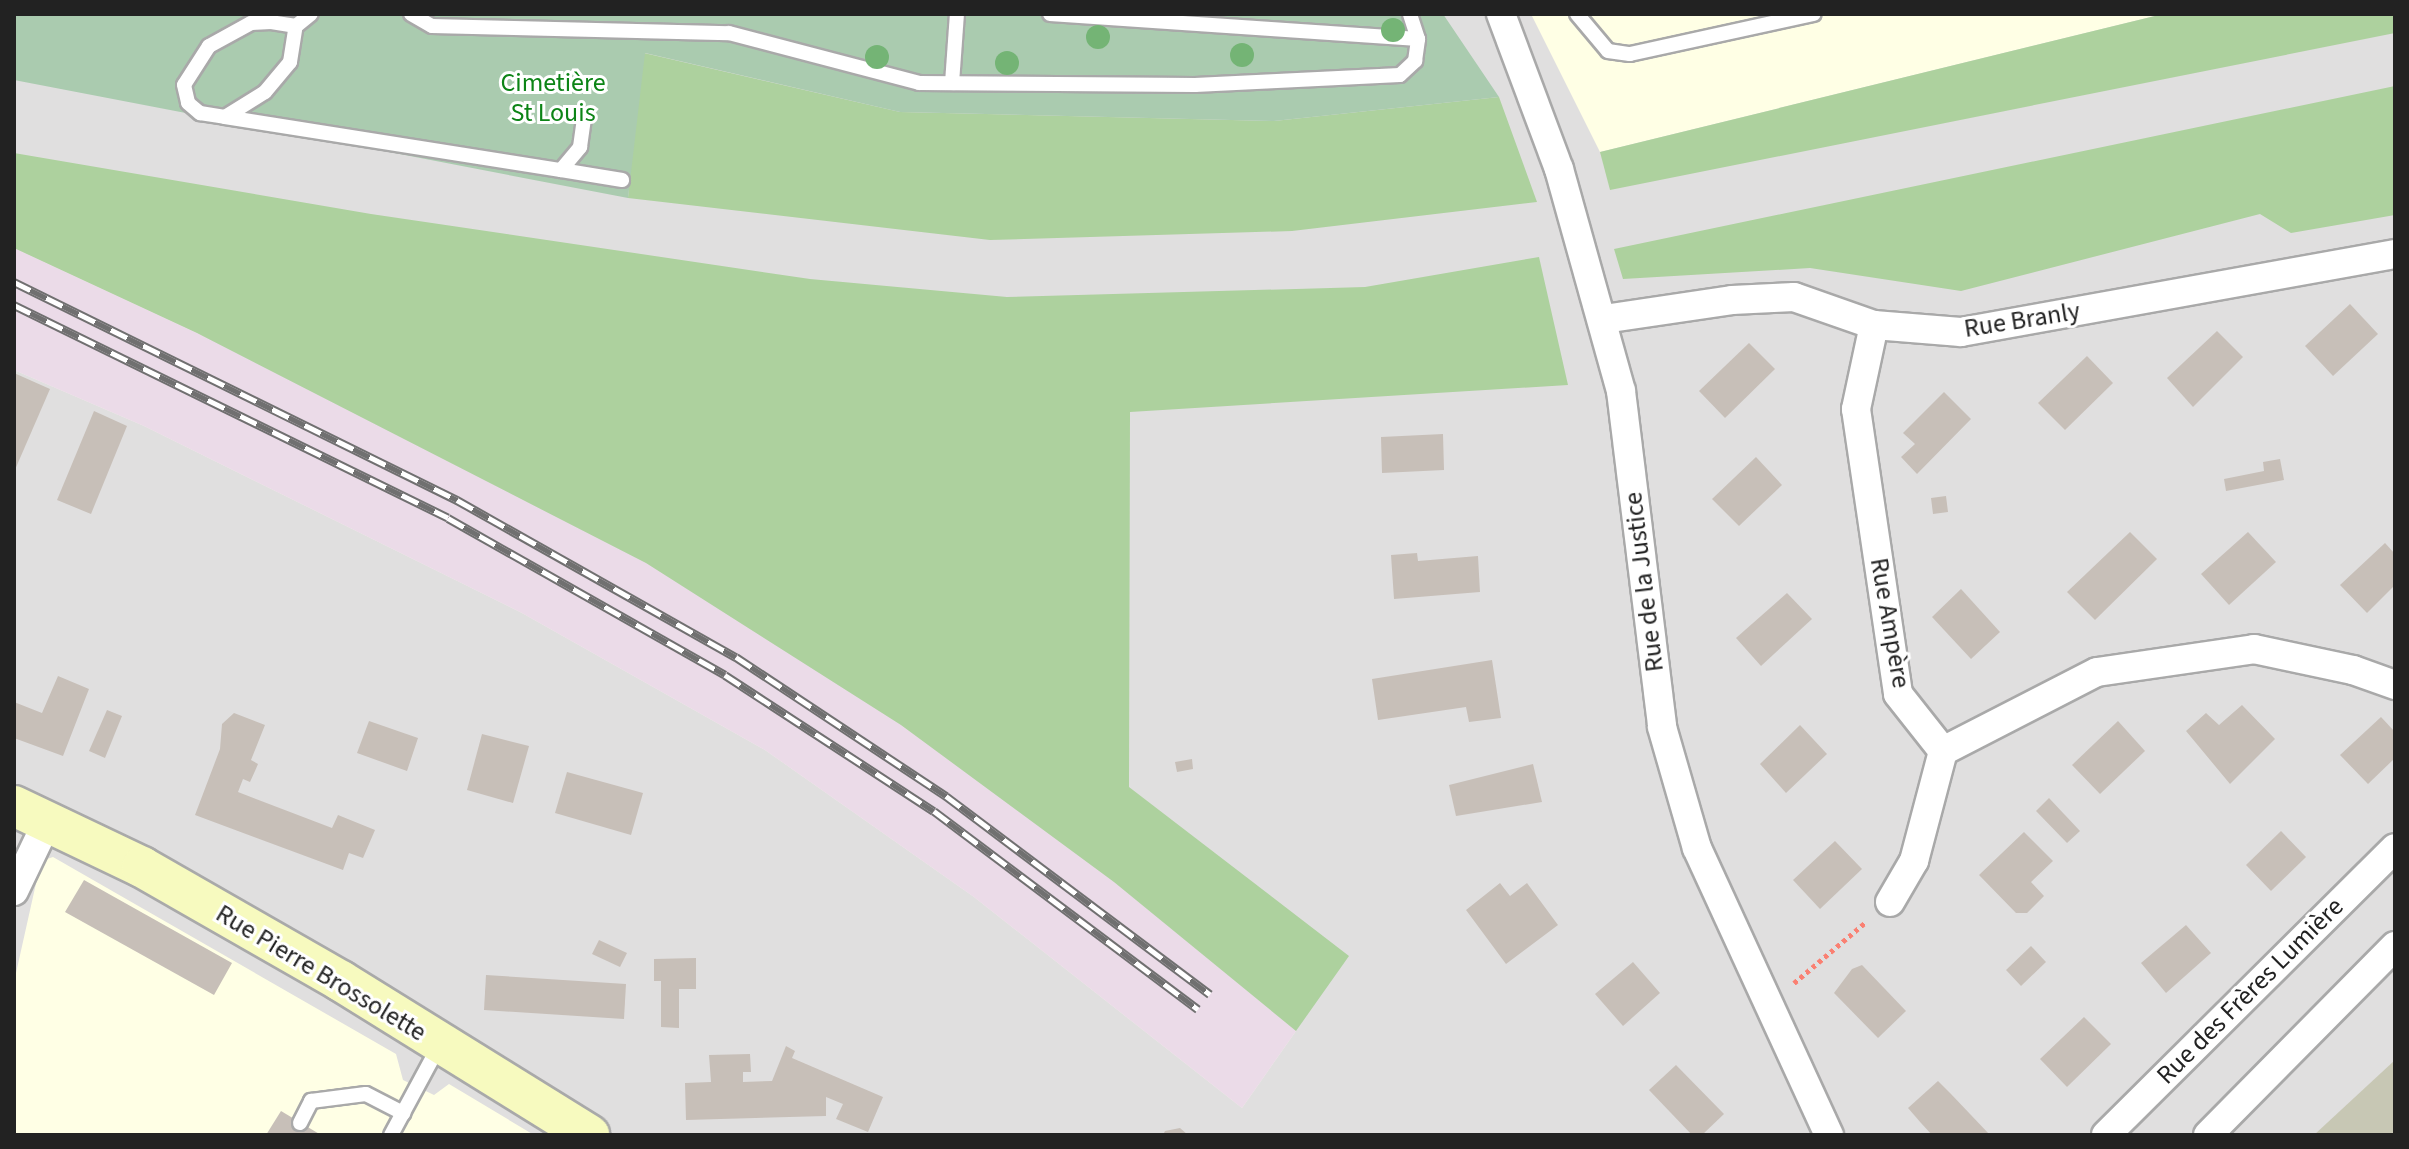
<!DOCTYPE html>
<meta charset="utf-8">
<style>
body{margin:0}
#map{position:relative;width:2409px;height:1149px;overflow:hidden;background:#f2efe9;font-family:"Source Sans 3",sans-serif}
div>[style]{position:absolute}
.residential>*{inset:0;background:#e0dfdf}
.industrial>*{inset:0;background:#ebdbe8}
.education>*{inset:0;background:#ffffe5}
.construction>*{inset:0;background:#c7c7b4}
.forest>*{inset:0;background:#add19e}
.cemetery>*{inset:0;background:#aacbaf}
.building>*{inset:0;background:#c7bfb8}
.path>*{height:5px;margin-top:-2.5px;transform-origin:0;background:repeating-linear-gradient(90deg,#fa8072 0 4px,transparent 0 8px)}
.roads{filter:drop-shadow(2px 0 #a9a9a9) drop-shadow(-2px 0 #a9a9a9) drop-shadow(0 2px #a9a9a9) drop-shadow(0 -2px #a9a9a9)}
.service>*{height:14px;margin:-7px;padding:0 7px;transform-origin:7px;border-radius:7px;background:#fff}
.minor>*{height:28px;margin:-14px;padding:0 14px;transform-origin:14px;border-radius:14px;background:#fff}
.secondary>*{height:40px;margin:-20px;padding:0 20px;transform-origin:20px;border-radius:20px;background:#f7fabf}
.rail>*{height:9px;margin-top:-4.5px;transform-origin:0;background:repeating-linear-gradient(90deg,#fff 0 18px,#707070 0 36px);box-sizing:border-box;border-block:2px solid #707070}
.trees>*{width:24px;height:24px;margin:-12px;border-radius:50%;background:#74b475}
span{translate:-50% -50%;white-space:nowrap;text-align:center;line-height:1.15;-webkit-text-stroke:6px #fff;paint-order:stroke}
.park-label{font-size:26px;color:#0c8416}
.street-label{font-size:26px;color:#222}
.frame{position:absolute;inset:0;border:16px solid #222;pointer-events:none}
</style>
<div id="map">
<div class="residential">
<div style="clip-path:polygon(14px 14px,2395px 14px,2395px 1135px,14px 1135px,14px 370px,144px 426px,522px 613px,765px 750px,974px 897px,1242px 1108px,1296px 1031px,197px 333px,14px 248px)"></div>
</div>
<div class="industrial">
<div style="clip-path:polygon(14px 248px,197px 333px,646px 563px,901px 725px,1114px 882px,1296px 1031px,1242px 1108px,974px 897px,765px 750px,522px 613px,144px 426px,14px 370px)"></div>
</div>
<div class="education">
<div style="clip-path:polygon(1531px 14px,2163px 14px,1600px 152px)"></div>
<div style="clip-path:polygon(53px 857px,396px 1054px,403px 1080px,434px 1095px,449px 1084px,534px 1135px,14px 1135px,14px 982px,41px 861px)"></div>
</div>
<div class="construction">
<div style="clip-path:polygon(2395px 1060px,2395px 1135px,2314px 1135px)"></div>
</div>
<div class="forest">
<div style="clip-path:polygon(371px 14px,644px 53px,900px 112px,1274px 121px,1499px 97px,1537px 202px,1292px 231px,990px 240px,628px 198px,631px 163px)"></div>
<div style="clip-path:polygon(2163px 14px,2395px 14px,2395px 33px,1610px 190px,1600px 152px)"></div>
<div style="clip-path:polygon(2395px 86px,2395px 215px,2291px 233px,2260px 214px,1961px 291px,1810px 268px,1623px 279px,1614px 249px)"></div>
<div style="clip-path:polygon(14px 153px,371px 214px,810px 279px,1007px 297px,1365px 287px,1539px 257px,1568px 385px,1130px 412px,1129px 787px,1349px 956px,1296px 1031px,1114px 882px,901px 725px,646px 563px,197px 333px,14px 248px)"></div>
</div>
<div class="cemetery">
<div style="clip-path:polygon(14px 14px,1443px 14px,1499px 97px,1274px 121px,900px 112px,645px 53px,628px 198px,14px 80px)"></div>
</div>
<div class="building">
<div style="clip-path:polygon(2350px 304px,2378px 334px,2333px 376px,2305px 346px)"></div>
<div style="clip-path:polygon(2217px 331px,2243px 357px,2193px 407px,2167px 378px)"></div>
<div style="clip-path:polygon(1749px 343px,1775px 369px,1725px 418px,1699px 391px)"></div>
<div style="clip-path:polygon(2087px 356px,2113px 383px,2065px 430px,2038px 403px)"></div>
<div style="clip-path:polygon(14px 373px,50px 389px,14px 472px)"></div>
<div style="clip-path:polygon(1944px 392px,1971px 419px,1917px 474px,1901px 457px,1915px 444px,1903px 433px)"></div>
<div style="clip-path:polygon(94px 411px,127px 426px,91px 514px,57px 500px)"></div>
<div style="clip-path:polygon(1443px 434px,1444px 470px,1382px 473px,1381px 437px)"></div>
<div style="clip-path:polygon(1756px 457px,1782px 485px,1739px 526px,1712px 499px)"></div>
<div style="clip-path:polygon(2280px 459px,2284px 480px,2226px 491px,2224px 479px,2264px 471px,2263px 462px)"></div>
<div style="clip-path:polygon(1946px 496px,1948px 512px,1933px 514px,1931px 498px)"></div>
<div style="clip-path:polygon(2130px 532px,2157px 559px,2095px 620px,2067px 592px)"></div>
<div style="clip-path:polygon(2248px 532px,2276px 562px,2229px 605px,2201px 574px)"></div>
<div style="clip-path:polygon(2385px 543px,2395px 554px,2395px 585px,2367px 613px,2340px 585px)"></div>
<div style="clip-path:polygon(1417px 553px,1418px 561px,1478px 556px,1480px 592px,1394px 599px,1391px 555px)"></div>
<div style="clip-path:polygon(1961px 589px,2000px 632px,1971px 659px,1932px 617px)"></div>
<div style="clip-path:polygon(1787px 593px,1812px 619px,1761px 666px,1736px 638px)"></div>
<div style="clip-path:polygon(1492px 660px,1501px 718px,1469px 722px,1466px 707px,1378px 720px,1372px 679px)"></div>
<div style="clip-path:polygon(58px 676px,89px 689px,63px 756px,14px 738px,14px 702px,42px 713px)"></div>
<div style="clip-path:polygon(2242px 705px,2275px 739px,2230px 784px,2186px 731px,2206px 713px,2219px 725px)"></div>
<div style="clip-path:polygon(107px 710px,122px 716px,105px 758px,89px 751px)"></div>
<div style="clip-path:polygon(234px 713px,265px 725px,251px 760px,258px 764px,255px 771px,250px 782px,243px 779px,238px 792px,332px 828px,338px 815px,375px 830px,363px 858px,349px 853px,343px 870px,195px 815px,220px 749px,222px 724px)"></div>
<div style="clip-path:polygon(2381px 717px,2395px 732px,2395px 758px,2368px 784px,2340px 755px)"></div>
<div style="clip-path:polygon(369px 721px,418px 738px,407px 771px,357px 753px)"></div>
<div style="clip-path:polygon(2118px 721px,2145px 751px,2100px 794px,2072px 765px)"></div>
<div style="clip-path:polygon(1800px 725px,1827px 754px,1786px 793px,1760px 764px)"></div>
<div style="clip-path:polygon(482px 734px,529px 746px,513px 803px,467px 790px)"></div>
<div style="clip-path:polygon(1192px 759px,1193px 769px,1177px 772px,1175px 762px)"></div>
<div style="clip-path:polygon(1533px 764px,1542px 802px,1456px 816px,1449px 785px)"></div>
<div style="clip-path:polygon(567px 772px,643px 793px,631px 835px,555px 813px)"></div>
<div style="clip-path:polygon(2049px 798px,2080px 831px,2067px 843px,2036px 811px)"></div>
<div style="clip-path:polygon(2281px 831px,2306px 857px,2271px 891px,2246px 865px)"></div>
<div style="clip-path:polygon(2024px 832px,2053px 861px,2031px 882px,2044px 896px,2027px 913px,2016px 913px,1979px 875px)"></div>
<div style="clip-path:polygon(1835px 841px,1862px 869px,1820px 909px,1793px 880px)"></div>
<div style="clip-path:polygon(84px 880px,232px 963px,214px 995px,65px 912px)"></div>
<div style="clip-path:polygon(1500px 883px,1510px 896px,1527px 883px,1558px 925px,1506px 964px,1466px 910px)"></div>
<div style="clip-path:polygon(2186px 925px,2211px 953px,2166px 993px,2141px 963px)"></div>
<div style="clip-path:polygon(599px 940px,627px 953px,620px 967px,592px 954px)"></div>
<div style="clip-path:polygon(2031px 946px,2046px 962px,2021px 986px,2006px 970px)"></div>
<div style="clip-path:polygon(696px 958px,696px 989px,679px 989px,679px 1028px,661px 1027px,661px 981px,654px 981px,654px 959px)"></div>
<div style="clip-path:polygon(1633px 962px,1660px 993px,1623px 1026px,1595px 994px)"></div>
<div style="clip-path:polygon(1862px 965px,1906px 1011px,1878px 1038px,1834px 993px,1852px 969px)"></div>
<div style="clip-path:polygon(486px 975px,626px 984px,624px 1019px,484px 1010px)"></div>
<div style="clip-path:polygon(2084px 1017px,2111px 1044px,2067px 1087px,2040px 1059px)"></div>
<div style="clip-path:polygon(786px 1046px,795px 1051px,792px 1058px,883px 1097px,868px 1132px,836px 1119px,843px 1104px,826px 1097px,826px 1116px,686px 1120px,685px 1083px,711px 1082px,709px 1055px,750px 1054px,751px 1072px,743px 1072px,743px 1082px,772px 1081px)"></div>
<div style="clip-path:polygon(1676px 1065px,1724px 1114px,1702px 1135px,1692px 1135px,1649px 1090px)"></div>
<div style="clip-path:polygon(1938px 1081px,1951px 1094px,1990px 1135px,1932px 1135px,1921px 1123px,1908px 1108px)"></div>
<div style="clip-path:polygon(281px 1111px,321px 1135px,266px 1135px)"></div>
<div style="clip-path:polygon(1180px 1128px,1188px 1135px,1163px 1135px,1165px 1131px)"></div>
</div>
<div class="path">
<div style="left:1794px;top:983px;width:94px;rotate:-40.3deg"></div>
</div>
<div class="roads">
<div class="service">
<div style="left:411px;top:14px;width:24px;rotate:30deg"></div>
<div style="left:432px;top:26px;width:297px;rotate:1.4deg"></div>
<div style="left:729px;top:33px;width:196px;rotate:14.7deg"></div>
<div style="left:919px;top:83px;width:276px;rotate:0.4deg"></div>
<div style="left:1195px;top:85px;width:205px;rotate:-2.8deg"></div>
<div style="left:1400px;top:75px;width:21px;rotate:-43deg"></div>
<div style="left:1415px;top:61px;width:22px;rotate:-82deg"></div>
<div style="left:1418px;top:39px;width:26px;rotate:-108deg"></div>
<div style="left:1050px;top:14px;width:369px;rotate:3.9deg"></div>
<div style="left:1577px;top:14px;width:48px;rotate:50deg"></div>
<div style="left:1608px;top:51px;width:22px;rotate:8deg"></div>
<div style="left:1630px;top:54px;width:188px;rotate:-12.3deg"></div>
<div style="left:296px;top:26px;width:19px;rotate:-39deg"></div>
<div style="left:952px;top:83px;width:69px;rotate:-85.9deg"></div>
<div style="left:225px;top:117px;width:47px;rotate:-32deg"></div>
<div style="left:265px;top:92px;width:39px;rotate:-50deg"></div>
<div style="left:290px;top:62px;width:36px;rotate:-81deg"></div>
<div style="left:296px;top:26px;width:25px;rotate:-171deg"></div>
<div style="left:271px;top:22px;width:20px;rotate:177deg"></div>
<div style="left:251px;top:23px;width:48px;rotate:151.3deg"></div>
<div style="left:209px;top:46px;width:46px;rotate:122.7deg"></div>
<div style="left:184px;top:85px;width:18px;rotate:77deg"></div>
<div style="left:188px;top:103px;width:16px;rotate:40deg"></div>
<div style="left:200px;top:113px;width:25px;rotate:9deg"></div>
<div style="left:225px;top:117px;width:340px;rotate:9deg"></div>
<div style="left:561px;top:170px;width:62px;rotate:9.3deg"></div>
<div style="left:561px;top:170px;width:30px;rotate:-50deg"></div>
<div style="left:580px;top:147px;width:29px;rotate:-82deg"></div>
<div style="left:300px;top:1123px;width:25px;rotate:-63deg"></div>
<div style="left:311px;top:1101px;width:55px;rotate:-7.3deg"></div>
<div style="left:366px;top:1094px;width:42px;rotate:27.2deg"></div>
<div style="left:391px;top:1135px;width:103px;rotate:-61.7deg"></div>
</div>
<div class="minor">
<div style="left:1501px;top:14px;width:165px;rotate:69.5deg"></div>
<div style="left:1559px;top:169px;width:230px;rotate:74.4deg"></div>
<div style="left:1621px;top:391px;width:338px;rotate:83deg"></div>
<div style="left:1662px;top:727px;width:126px;rotate:73.9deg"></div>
<div style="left:1697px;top:848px;width:316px;rotate:65.3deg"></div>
<div style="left:1604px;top:319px;width:129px;rotate:-8.4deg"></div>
<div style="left:1732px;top:300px;width:62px;rotate:-2.8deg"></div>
<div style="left:1794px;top:297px;width:85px;rotate:19.3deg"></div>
<div style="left:1874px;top:325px;width:87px;rotate:4.6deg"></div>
<div style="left:1961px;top:332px;width:441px;rotate:-10.2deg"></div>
<div style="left:1874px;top:325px;width:86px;rotate:102.1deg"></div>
<div style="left:1856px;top:409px;width:288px;rotate:81.6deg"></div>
<div style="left:1898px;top:694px;width:73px;rotate:51.7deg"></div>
<div style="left:1943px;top:751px;width:173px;rotate:-27.2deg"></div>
<div style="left:2097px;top:672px;width:159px;rotate:-8.3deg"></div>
<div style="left:2254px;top:649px;width:101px;rotate:12deg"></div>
<div style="left:2353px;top:670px;width:45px;rotate:19.7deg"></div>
<div style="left:14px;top:891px;width:79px;rotate:-64.4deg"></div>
<div style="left:1890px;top:902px;width:48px;rotate:-59.7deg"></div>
<div style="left:1914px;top:861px;width:114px;rotate:-75.2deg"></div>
<div style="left:2106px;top:1135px;width:407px;rotate:-44.8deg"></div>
<div style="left:2208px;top:1135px;width:266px;rotate:-45.3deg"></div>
</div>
<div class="secondary">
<div style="left:14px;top:806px;width:142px;rotate:25.5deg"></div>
<div style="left:142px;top:867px;width:229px;rotate:29.8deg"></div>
<div style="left:341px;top:981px;width:292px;rotate:31.8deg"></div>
</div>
</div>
<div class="rail">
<div style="left:14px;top:282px;width:494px;rotate:26.2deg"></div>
<div style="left:457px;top:500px;width:320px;rotate:29.4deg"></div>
<div style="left:736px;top:657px;width:252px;rotate:33.5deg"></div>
<div style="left:946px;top:796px;width:330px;rotate:36.9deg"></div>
<div style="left:14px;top:305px;width:483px;rotate:26.1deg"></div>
<div style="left:448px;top:518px;width:318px;rotate:29.5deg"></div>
<div style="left:725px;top:675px;width:249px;rotate:33.1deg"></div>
<div style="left:934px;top:811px;width:330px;rotate:36.9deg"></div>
</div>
<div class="trees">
<div style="left:1393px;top:30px"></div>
<div style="left:1098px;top:37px"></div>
<div style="left:1242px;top:55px"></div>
<div style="left:877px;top:57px"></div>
<div style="left:1007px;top:63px"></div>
</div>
<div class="park-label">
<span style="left:553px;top:98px">Cimetière<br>St Louis</span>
</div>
<div class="street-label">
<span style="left:2022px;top:320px;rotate:-9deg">Rue Branly</span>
<span style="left:1644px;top:582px;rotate:-97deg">Rue de la Justice</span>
<span style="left:1890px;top:623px;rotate:80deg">Rue Ampère</span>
<span style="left:321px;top:973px;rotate:31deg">Rue Pierre Brossolette</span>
<span style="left:2250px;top:991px;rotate:-45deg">Rue des Frères Lumière</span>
</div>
<div class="frame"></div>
</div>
